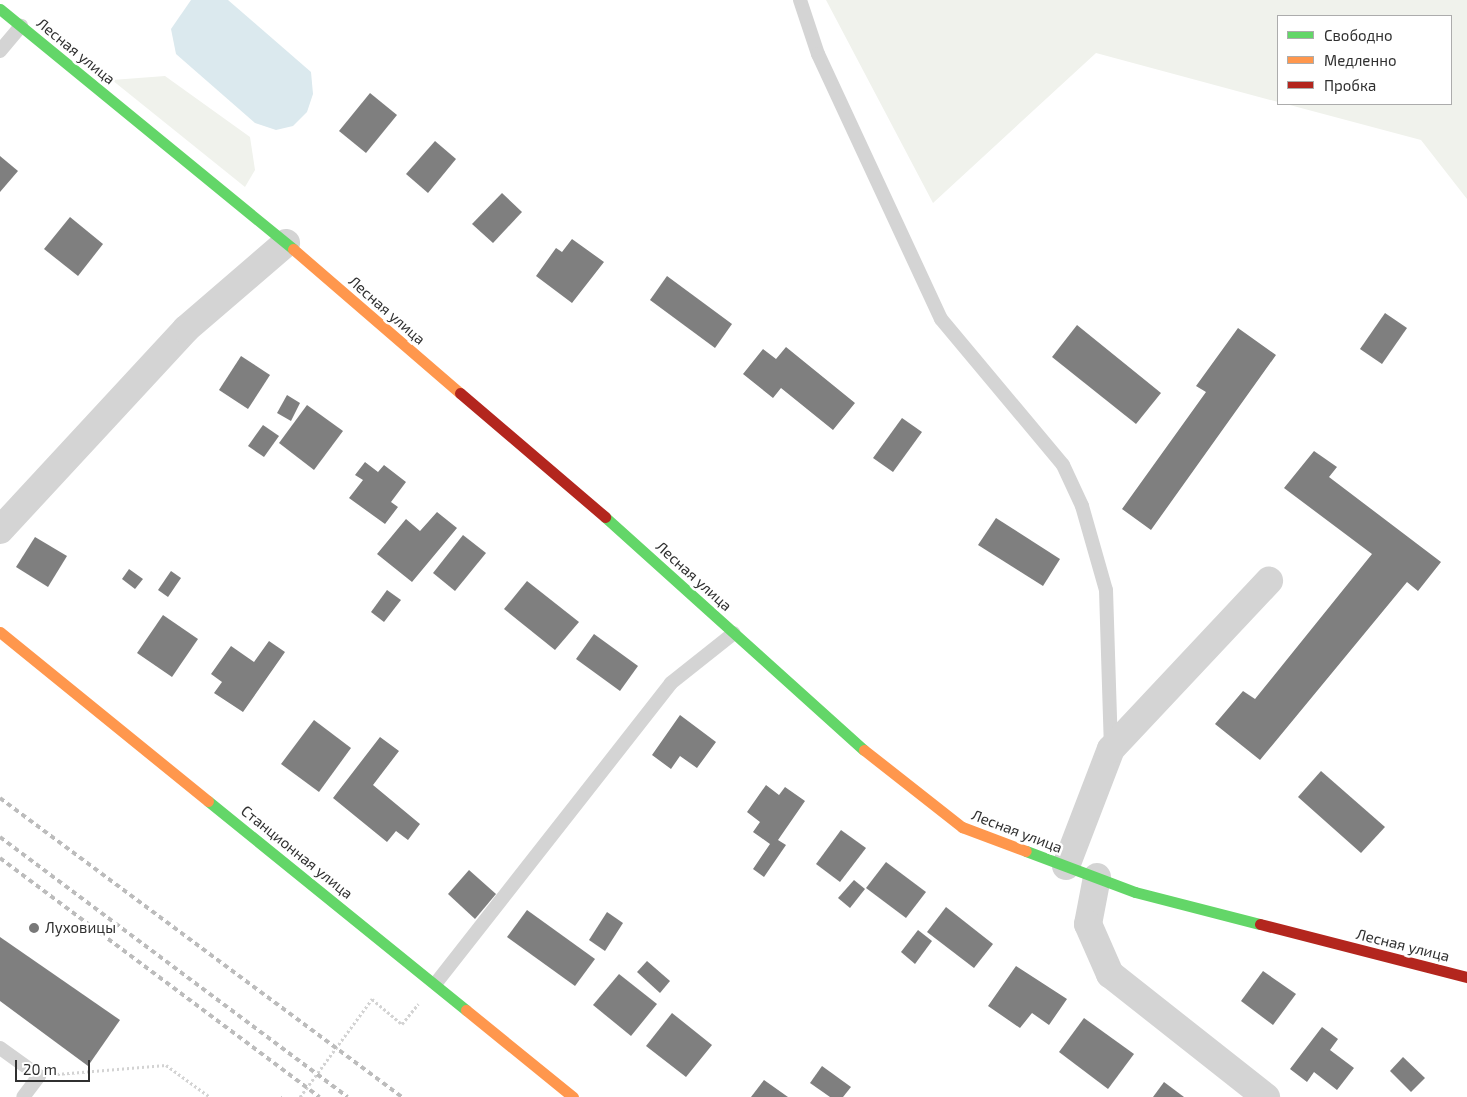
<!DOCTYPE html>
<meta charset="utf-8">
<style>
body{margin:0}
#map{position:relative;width:1467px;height:1097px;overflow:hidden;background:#fff;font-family:"Exo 2",sans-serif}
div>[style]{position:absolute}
.green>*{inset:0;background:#f0f2ec}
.water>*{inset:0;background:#dbe9ee}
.building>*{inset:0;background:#7f7f7f}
.path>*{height:3px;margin-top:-1.5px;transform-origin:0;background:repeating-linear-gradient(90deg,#d3d3d3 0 2.5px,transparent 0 5px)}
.lane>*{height:14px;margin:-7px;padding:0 7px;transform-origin:7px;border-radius:7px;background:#d4d4d4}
.street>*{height:28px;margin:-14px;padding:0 14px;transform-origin:14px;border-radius:14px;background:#d4d4d4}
.fast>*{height:11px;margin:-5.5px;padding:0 5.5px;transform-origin:5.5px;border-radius:5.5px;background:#63d668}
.slow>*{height:11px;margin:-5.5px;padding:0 5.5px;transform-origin:5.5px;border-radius:5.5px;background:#ff974d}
.jam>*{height:11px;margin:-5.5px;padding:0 5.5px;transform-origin:5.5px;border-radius:5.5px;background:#b3261e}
.rail>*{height:4px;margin-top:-2px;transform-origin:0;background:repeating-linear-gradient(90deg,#bcbcbc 0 5px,transparent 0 9px)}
.dots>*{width:14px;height:14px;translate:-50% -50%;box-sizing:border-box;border:2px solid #fff;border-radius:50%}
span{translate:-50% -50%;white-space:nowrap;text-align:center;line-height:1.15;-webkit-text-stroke:5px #fff;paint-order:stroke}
.street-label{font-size:15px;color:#303030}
.poi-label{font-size:15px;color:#303030}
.left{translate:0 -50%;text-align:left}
.legend{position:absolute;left:1277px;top:15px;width:175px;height:90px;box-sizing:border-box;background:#fff;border:1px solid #acacac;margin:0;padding:6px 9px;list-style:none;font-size:15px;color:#303030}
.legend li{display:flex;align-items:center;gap:10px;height:25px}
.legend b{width:25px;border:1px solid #acacac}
.scale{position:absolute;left:15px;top:1060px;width:75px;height:22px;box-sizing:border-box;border:2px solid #303030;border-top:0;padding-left:6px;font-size:15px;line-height:18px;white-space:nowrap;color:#303030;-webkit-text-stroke:4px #fff;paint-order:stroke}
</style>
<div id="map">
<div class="green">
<div style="clip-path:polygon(826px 0,1467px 0,1467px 199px,1421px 140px,1286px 104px,1451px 104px,1451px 16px,1278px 16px,1278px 102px,1096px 53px,933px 203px)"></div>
<div style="clip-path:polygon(165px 76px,250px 137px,255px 170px,245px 187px,112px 80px)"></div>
</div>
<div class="water">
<div style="clip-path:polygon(191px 0,228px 0,311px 72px,313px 94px,307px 112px,293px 126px,276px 130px,255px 123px,176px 54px,171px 29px)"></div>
</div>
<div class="building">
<div style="clip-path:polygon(370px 93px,397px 115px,366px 153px,339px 131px)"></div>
<div style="clip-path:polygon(435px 141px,456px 159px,428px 193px,406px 174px)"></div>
<div style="clip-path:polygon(0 156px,18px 171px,0 192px)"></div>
<div style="clip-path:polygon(502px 193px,522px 212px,493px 243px,472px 224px)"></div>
<div style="clip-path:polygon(70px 217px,103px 244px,78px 276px,44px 249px)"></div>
<div style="clip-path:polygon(572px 239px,604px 262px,572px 303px,536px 276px,556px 248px,562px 252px)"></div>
<div style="clip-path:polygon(667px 276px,732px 324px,715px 348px,650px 300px)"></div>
<div style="clip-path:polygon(1385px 313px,1407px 328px,1382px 364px,1360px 349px)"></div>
<div style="clip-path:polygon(1077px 325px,1161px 393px,1136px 424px,1052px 357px)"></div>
<div style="clip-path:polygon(1238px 328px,1276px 355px,1151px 530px,1122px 509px,1206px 392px,1196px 386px)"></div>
<div style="clip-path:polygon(786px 347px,855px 403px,833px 430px,781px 388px,773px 398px,743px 374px,763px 349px,776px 359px)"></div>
<div style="clip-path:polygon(241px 356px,270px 375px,248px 409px,219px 390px)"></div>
<div style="clip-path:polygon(287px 395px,300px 403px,291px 421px,277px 413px)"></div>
<div style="clip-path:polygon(307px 405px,343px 431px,314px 470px,279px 443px)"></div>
<div style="clip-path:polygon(902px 418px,922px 432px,893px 472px,873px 458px)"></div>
<div style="clip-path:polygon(263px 425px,279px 436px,264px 457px,248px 446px)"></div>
<div style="clip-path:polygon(1314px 451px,1337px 467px,1329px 477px,1441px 562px,1418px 591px,1407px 582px,1260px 760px,1215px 724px,1243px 691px,1255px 699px,1372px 554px,1284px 488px)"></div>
<div style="clip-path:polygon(365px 462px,378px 472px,384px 465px,406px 482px,391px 502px,398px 507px,385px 524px,349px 498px,363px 480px,355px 475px)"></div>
<div style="clip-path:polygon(437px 512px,457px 528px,412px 582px,377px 554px,406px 519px,420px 531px)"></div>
<div style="clip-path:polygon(996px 518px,1060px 559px,1043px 586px,978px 545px)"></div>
<div style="clip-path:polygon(463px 535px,486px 553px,455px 591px,433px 573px)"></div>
<div style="clip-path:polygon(35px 537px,67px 556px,48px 587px,16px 567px)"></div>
<div style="clip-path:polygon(129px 569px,143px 579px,135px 589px,122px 579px)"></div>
<div style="clip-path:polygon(171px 571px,181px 578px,168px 597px,158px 590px)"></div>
<div style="clip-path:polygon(527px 581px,579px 622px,555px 650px,504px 609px)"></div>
<div style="clip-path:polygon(387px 590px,401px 600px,384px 622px,371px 612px)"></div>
<div style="clip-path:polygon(163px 615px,198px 639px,172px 677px,137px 653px)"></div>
<div style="clip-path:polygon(594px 634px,638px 666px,620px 691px,576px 659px)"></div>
<div style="clip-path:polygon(269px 641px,285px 652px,243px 712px,214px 693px,222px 682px,211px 674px,231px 646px,254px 662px)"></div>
<div style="clip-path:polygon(680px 715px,716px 742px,697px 768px,680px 756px,671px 769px,652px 755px)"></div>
<div style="clip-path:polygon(314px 720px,351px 748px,319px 792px,281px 764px)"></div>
<div style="clip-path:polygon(380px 737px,399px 751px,373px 785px,420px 824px,408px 840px,396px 831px,387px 842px,333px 798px)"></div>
<div style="clip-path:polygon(1321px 771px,1385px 827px,1361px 853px,1298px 797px)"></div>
<div style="clip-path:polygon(766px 785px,779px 795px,785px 787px,805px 801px,778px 840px,786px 845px,764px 877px,753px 869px,770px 844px,753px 832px,760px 822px,747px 812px)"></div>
<div style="clip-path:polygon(841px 830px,866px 848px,840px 882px,816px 864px)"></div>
<div style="clip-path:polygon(886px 862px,926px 892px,906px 918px,866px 888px)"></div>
<div style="clip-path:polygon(469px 870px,496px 894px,475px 919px,448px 894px)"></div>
<div style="clip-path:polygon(854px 880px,865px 889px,850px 908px,838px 898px)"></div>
<div style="clip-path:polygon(946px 907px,993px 944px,974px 968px,927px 932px)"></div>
<div style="clip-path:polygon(527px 910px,595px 959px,575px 986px,507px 937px)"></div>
<div style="clip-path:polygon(607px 912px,623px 923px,605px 951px,589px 940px)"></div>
<div style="clip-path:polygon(918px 930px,932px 941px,915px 964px,901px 952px)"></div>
<div style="clip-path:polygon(0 937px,120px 1020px,88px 1066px,0 1001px)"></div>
<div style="clip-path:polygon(647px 961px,670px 981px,660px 993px,637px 972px)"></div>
<div style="clip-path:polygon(1016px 966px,1067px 999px,1049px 1025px,1032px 1013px,1020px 1028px,988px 1006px)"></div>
<div style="clip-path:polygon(1263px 971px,1296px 994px,1273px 1025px,1241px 1001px)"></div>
<div style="clip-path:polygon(619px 974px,657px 1004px,631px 1036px,593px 1005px)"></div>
<div style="clip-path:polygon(672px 1013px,712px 1045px,686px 1077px,646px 1046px)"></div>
<div style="clip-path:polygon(1084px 1018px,1134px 1054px,1108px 1089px,1059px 1052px)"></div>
<div style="clip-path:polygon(1322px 1027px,1338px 1039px,1330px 1050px,1354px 1068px,1337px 1090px,1314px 1072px,1307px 1082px,1290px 1069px)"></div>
<div style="clip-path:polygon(1403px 1057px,1425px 1078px,1411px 1092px,1390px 1071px)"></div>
<div style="clip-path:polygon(822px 1066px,851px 1087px,843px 1097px,830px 1097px,810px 1083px)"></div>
<div style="clip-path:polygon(764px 1080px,788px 1097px,751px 1097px)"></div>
<div style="clip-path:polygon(1164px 1082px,1184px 1097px,1153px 1097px)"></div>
</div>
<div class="path">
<div style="left:57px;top:1074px;width:109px;rotate:-4.7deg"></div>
<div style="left:166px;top:1065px;width:54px;rotate:36deg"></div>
<div style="left:281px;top:1097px;width:1px"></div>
<div style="left:300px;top:1097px;width:122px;rotate:-53.7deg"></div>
<div style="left:372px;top:999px;width:39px;rotate:40deg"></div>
<div style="left:402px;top:1024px;width:26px;rotate:-51deg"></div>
</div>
<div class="lane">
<div style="left:800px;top:0;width:57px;rotate:71.6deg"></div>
<div style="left:818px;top:54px;width:292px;rotate:65.1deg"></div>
<div style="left:941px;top:319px;width:190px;rotate:50.1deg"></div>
<div style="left:1063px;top:465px;width:45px;rotate:65.1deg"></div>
<div style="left:1082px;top:506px;width:87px;rotate:74.1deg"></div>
<div style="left:1106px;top:590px;width:158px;rotate:88.2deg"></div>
<div style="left:0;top:51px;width:33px;rotate:-50deg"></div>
<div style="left:436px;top:983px;width:381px;rotate:-51.9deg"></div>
<div style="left:671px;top:683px;width:80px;rotate:-38.4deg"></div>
<div style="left:0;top:1048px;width:48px;rotate:35.7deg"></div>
<div style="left:39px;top:1076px;width:26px;rotate:127deg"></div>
</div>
<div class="street">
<div style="left:0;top:530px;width:274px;rotate:-47.2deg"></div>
<div style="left:186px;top:329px;width:132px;rotate:-40.7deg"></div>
<div style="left:1066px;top:866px;width:125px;rotate:-69deg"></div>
<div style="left:1111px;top:749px;width:231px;rotate:-46.8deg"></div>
<div style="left:1097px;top:877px;width:48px;rotate:100.8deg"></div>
<div style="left:1088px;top:924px;width:55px;rotate:66.3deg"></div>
<div style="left:1110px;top:974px;width:199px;rotate:38.3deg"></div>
</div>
<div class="fast">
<div style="left:0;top:9px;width:379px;rotate:39.3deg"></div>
<div style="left:605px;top:517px;width:348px;rotate:42deg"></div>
<div style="left:208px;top:801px;width:332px;rotate:39deg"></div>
<div style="left:1026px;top:851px;width:116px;rotate:20.6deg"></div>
<div style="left:1135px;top:892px;width:129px;rotate:14.4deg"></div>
</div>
<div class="slow">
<div style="left:293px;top:249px;width:221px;rotate:40.8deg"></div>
<div style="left:0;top:632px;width:268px;rotate:39.1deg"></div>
<div style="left:864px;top:750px;width:125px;rotate:38.2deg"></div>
<div style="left:962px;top:827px;width:68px;rotate:20.6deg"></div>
<div style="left:466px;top:1010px;width:138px;rotate:39.1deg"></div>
</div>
<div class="jam">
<div style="left:460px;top:393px;width:191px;rotate:40.5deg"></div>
<div style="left:1260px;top:924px;width:214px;rotate:14.4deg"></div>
</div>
<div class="rail">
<div style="left:0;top:798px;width:501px;rotate:36.64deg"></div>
<div style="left:0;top:837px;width:434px;rotate:36.8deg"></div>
<div style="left:0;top:858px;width:399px;rotate:36.8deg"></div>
</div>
<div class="dots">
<div style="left:34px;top:928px;background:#787878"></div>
</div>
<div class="street-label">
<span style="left:76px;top:51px;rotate:39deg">Лесная улица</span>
<span style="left:387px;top:310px;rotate:41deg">Лесная улица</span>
<span style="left:694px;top:576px;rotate:42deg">Лесная улица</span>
<span style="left:1017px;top:831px;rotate:21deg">Лесная улица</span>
<span style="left:297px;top:852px;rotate:39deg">Станционная улица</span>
<span style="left:1403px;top:945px;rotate:14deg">Лесная улица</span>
</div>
<div class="poi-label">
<span class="left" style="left:45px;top:928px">Луховицы</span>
</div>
<ul class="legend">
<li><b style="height:6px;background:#63d668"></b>Свободно</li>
<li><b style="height:6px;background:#ff974d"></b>Медленно</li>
<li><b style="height:6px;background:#b3261e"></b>Пробка</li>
</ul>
<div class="scale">20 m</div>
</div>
